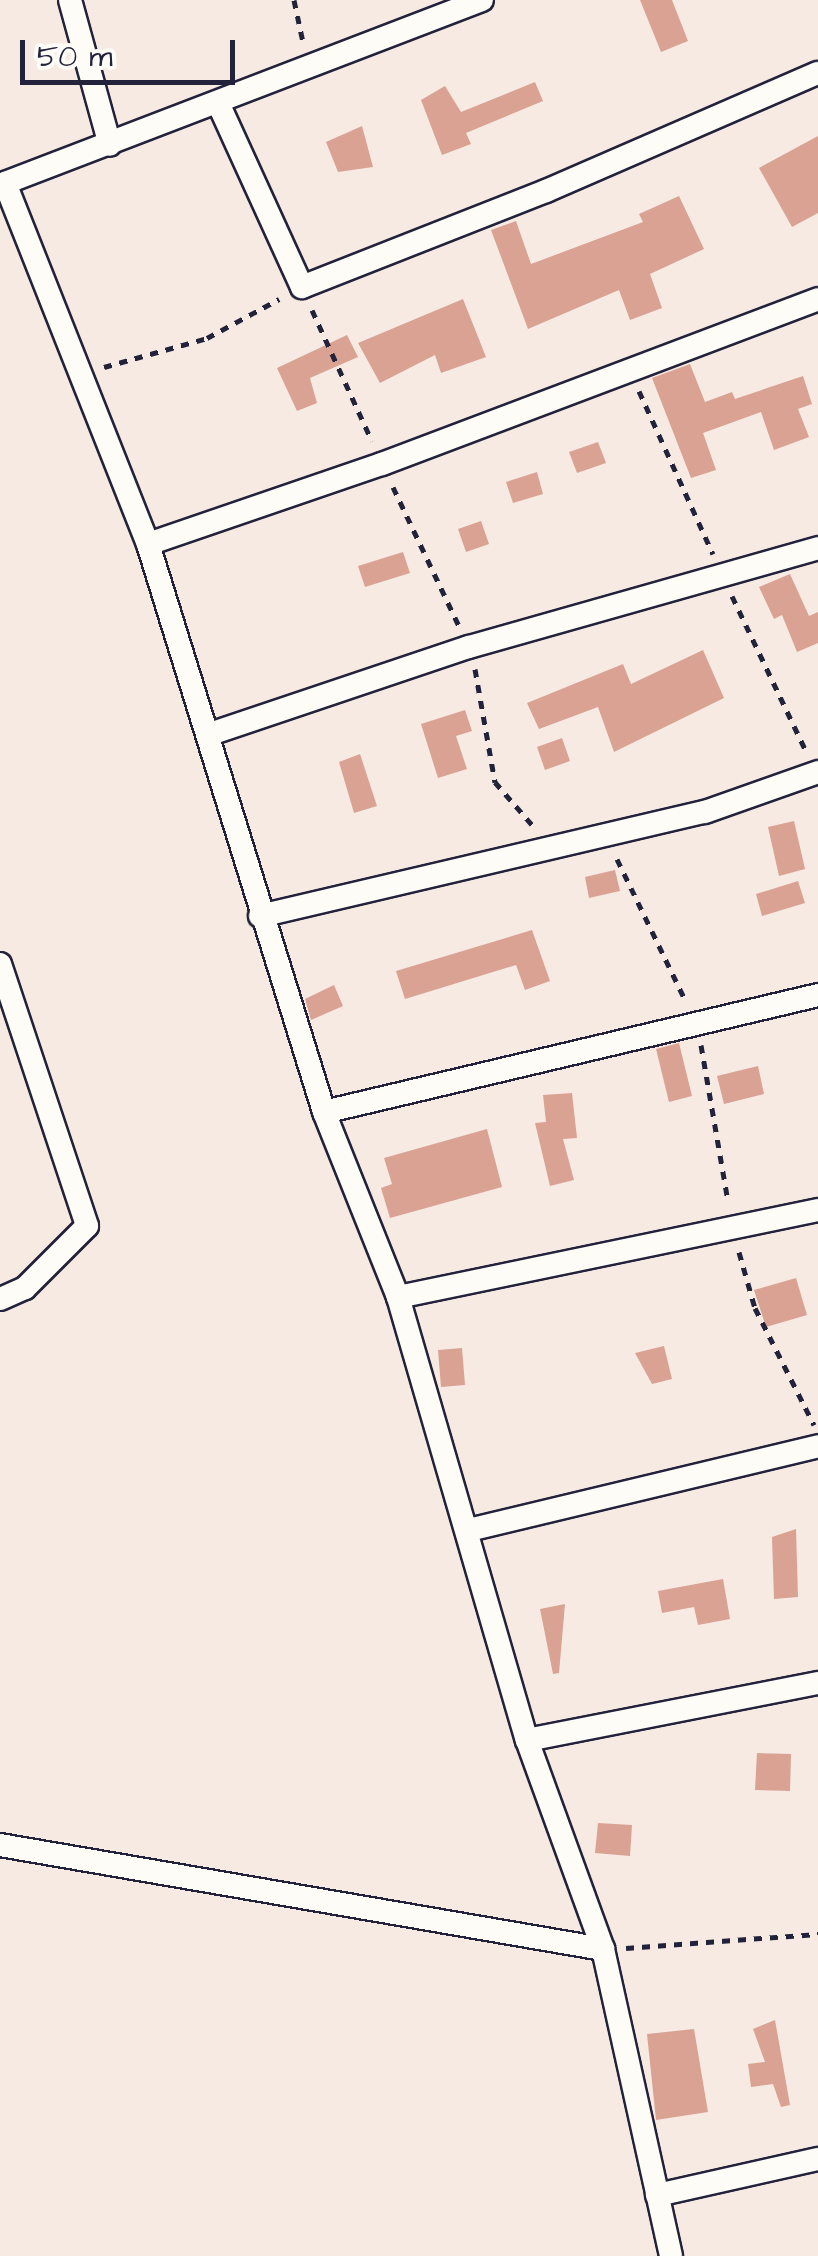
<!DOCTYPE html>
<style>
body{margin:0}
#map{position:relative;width:818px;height:2256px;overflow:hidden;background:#f6eae3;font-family:"Architects Daughter",sans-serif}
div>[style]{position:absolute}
.building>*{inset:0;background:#daa293}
.path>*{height:5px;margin-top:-2.5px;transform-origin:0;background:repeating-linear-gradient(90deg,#22223b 0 8px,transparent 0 16px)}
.roads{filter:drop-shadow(2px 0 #22223b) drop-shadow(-2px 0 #22223b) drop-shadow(0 2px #22223b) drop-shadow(0 -2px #22223b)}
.minor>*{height:22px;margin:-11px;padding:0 11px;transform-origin:11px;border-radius:11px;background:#fdfcf7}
span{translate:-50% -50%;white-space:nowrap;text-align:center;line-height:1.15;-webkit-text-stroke:8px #fdfcf7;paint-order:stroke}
.scale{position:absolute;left:20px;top:40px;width:215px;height:45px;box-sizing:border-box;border:5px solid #22223b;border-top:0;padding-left:12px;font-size:30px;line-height:35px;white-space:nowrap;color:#22223b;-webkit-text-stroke:8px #fdfcf7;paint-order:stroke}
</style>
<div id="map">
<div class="building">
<div style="clip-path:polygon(640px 0,672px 0,688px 41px,661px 52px)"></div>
<div style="clip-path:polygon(535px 82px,543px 101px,466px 133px,471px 144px,442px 155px,421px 100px,445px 86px,461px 112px)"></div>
<div style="clip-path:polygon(362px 126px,373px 167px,338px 172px,326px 142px)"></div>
<div style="clip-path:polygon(818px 136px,818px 213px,792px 227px,759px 168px)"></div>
<div style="clip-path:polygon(679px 196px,704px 249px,650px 274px,662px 308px,630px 320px,619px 290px,528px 329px,491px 230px,516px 221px,531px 264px,643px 222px,639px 214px)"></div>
<div style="clip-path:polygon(463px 299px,486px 357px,441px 373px,435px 355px,380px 383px,358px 343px)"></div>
<div style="clip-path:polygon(347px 335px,358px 357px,310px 378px,317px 403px,297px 411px,277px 368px)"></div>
<div style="clip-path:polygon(690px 364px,705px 402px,732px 392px,735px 399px,803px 376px,812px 404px,798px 409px,809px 437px,774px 450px,761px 412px,703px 433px,716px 470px,691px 478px,652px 378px)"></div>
<div style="clip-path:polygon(598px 442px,606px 463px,577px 473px,569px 452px)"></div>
<div style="clip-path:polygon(537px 472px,543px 494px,513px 503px,506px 482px)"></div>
<div style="clip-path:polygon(481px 521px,489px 544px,466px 552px,458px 529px)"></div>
<div style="clip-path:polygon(403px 552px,410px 573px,365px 587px,358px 566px)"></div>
<div style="clip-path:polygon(790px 574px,809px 616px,818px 612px,818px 643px,797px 652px,782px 615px,774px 619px,759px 587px)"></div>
<div style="clip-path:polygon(703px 650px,724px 698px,614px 752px,598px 707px,539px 729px,527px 703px,623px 664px,631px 684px)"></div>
<div style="clip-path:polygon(465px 710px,472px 731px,456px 736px,467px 769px,438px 778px,421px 724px)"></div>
<div style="clip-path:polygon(562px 738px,570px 761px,545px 770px,537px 747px)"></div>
<div style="clip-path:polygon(360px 754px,377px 806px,354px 813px,339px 762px)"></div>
<div style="clip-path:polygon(794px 821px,805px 869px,779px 876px,768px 827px)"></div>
<div style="clip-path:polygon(615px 870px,620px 891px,589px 898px,585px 877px)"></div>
<div style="clip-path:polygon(798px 881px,805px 903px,762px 916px,756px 894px)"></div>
<div style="clip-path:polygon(532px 930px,550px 981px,525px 990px,516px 965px,405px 999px,396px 971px)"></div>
<div style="clip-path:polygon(334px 985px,343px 1006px,311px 1020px,305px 999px)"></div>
<div style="clip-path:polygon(679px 1043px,692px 1096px,669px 1102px,656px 1049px)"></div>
<div style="clip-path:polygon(758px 1066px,764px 1094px,724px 1104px,717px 1076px)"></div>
<div style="clip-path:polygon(572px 1093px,577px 1138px,563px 1139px,574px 1180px,550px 1186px,535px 1123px,546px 1122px,543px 1095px)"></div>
<div style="clip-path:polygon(487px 1129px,502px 1187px,390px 1218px,381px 1188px,392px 1184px,384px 1158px)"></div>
<div style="clip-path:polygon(796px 1278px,807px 1315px,766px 1327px,754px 1290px)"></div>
<div style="clip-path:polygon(664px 1346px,672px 1379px,652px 1384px,635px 1353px)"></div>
<div style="clip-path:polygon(462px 1348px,465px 1385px,441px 1387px,438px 1350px)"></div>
<div style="clip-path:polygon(796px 1529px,798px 1597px,774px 1599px,772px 1537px)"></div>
<div style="clip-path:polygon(723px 1579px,730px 1619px,698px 1625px,694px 1607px,662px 1613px,658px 1591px)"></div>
<div style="clip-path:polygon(565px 1604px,559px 1673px,553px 1674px,540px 1609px)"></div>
<div style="clip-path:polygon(757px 1753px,791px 1754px,790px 1791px,755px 1790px)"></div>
<div style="clip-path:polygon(598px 1823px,632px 1825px,630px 1856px,595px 1853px)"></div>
<div style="clip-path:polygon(775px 2020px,790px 2105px,781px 2107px,773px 2084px,751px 2087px,748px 2064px,765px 2062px,753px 2029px)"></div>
<div style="clip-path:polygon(694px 2029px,708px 2112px,656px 2120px,647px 2034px)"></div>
</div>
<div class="path">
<div style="left:294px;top:0;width:43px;rotate:77.9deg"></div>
<div style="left:312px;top:310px;width:144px;rotate:65.4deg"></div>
<div style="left:104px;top:367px;width:107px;rotate:-15.7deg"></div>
<div style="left:207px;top:338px;width:82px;rotate:-28.4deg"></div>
<div style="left:639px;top:391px;width:179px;rotate:65.6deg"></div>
<div style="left:393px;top:487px;width:154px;rotate:64.6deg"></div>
<div style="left:732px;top:596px;width:170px;rotate:64.5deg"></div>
<div style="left:475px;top:669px;width:115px;rotate:80deg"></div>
<div style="left:495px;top:782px;width:60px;rotate:49.1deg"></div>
<div style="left:617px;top:859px;width:159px;rotate:64.2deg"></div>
<div style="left:701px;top:1045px;width:159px;rotate:80.2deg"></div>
<div style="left:739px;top:1252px;width:58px;rotate:74.1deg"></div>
<div style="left:755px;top:1308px;width:131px;rotate:63.2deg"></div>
<div style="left:626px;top:1948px;width:193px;rotate:-4.2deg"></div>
</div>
<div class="roads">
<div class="minor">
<div style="left:70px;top:0;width:150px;rotate:74.6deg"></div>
<div style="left:482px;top:0;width:511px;rotate:159.01deg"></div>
<div style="left:5px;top:183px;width:388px;rotate:68.4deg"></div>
<div style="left:148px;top:544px;width:595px;rotate:72.78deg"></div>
<div style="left:324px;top:1112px;width:199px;rotate:68.2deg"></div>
<div style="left:398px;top:1297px;width:461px;rotate:73.8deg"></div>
<div style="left:527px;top:1740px;width:222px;rotate:70deg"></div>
<div style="left:603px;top:1949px;width:314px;rotate:77.5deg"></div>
<div style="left:219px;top:105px;width:200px;rotate:65.5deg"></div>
<div style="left:302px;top:287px;width:262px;rotate:-21.5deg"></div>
<div style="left:546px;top:191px;width:296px;rotate:-23.5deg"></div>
<div style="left:148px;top:544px;width:247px;rotate:-18.9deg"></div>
<div style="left:382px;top:464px;width:466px;rotate:-20.7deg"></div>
<div style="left:210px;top:734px;width:273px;rotate:-18.6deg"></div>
<div style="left:469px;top:647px;width:363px;rotate:-15.8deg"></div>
<div style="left:260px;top:916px;width:457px;rotate:-13.2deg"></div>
<div style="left:705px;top:812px;width:120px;rotate:-19.5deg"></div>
<div style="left:0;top:964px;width:276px;rotate:71.6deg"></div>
<div style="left:87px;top:1226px;width:88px;rotate:135deg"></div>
<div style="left:25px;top:1288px;width:27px;rotate:156deg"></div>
<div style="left:324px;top:1112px;width:508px;rotate:-13.32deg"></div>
<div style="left:398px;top:1297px;width:429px;rotate:-11.7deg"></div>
<div style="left:469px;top:1530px;width:359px;rotate:-13.5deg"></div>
<div style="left:527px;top:1740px;width:297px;rotate:-11.1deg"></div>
<div style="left:0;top:1845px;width:612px;rotate:9.79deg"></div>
<div style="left:657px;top:2195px;width:165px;rotate:-12.6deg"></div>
</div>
</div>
<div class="scale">50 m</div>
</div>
